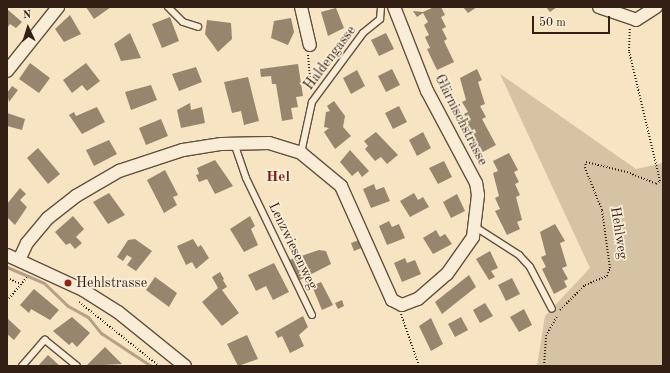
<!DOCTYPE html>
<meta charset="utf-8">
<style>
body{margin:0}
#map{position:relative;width:670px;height:373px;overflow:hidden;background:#f6e4c2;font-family:"Old Standard TT",serif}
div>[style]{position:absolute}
.green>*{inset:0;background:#d5c3a4}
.stream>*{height:3px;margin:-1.5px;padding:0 1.5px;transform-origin:1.5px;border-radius:1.5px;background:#b4a187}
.building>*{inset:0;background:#98856e}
.path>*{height:2px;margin-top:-1px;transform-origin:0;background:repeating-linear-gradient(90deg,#331f14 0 1px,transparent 0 3px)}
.roads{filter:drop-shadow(1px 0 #645040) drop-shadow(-1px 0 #645040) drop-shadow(0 1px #645040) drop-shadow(0 -1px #645040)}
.lane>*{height:6px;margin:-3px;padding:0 3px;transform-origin:3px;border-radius:3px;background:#f9edd7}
.street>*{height:12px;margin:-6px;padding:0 6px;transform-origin:6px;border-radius:6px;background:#f9edd7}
.dots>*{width:11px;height:11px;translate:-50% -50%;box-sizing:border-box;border:2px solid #f9edd7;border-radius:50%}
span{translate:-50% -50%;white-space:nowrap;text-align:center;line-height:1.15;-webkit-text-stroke:3.5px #f9edd7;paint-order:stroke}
.street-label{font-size:14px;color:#331f14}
.poi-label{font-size:14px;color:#331f14}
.left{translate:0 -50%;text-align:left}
.neighbourhood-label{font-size:15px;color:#7a1f14;font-weight:700}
.frame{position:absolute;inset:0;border:8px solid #331f14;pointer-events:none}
.north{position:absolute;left:8px;top:8px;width:40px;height:40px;-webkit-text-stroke:3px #f9edd7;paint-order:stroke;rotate:356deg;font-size:11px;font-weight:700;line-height:16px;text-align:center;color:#331f14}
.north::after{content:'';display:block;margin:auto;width:14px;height:18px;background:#331f14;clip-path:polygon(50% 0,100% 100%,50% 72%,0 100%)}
.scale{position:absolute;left:532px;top:16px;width:78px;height:18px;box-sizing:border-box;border:2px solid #331f14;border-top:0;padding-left:5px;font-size:12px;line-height:14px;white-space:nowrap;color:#331f14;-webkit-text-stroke:3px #f9edd7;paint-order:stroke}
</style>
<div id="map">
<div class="green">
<div style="clip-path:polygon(500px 74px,636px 169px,663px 163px,663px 366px,537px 366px,545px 316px,590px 268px)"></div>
</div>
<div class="stream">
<div style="left:7px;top:267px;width:40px;rotate:23.4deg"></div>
<div style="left:44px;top:283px;width:33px;rotate:44deg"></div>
<div style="left:68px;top:306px;width:23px;rotate:29deg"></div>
<div style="left:88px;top:317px;width:21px;rotate:51deg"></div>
<div style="left:101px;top:333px;width:60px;rotate:33.4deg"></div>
</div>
<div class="building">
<div style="clip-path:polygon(86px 7px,111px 7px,94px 19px)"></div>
<div style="clip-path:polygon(434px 7px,441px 7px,445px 15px,441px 17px,446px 27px,442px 29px,447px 39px,444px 41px,454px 62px,437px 70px,427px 49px,430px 48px,425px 37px,429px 35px,424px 25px,428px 22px,423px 13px,417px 17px,413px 11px,423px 12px)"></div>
<div style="clip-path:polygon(463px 7px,477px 7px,468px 13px)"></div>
<div style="clip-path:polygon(546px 7px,557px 7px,550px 12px)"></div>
<div style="clip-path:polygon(336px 8px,344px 28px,328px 36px,321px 12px)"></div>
<div style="clip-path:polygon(7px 9px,22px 22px,16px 28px,10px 24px,7px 28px)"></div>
<div style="clip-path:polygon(70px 15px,81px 34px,64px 42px,55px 29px)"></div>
<div style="clip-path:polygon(170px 17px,179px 41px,162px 48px,152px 24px)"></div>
<div style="clip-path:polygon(291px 18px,294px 32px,288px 45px,271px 38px,274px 21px)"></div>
<div style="clip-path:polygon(207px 20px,231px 23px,232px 39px,218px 52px,205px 34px)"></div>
<div style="clip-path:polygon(130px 33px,141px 58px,121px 61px,114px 44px)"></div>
<div style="clip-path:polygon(386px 33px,394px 49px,379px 56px,371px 40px)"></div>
<div style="clip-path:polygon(30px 63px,50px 78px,39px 93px,19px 79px)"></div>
<div style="clip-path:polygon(86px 63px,100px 81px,87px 91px,82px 85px,72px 93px,63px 80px)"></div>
<div style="clip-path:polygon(298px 64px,303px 96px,296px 97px,298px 107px,291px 108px,293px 119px,282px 121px,276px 84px,272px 84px,271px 76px,261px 77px,260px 69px)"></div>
<div style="clip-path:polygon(196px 67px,202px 82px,179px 91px,172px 74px)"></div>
<div style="clip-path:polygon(392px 69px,400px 85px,386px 92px,378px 76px)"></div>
<div style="clip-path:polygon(477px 69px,482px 80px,478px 82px,485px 104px,480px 106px,486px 117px,482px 119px,496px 145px,479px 154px,465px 127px,469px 124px,464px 114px,468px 112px,462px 102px,466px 100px,460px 78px)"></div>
<div style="clip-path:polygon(357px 70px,365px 86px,351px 94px,343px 78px)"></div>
<div style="clip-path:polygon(248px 77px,259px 121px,244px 125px,241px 111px,232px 113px,224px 82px)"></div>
<div style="clip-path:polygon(151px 85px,157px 100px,131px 110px,125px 92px)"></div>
<div style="clip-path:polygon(12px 86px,18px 90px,9px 102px,7px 93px)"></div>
<div style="clip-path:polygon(334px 101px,345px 116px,343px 127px,351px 136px,335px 149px,324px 132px,329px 128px,324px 127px,326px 112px,330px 111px,327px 106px)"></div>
<div style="clip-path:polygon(190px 103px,191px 110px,202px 107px,205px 123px,181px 128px,177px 110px)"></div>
<div style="clip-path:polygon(399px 106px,407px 122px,393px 129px,385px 113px)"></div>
<div style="clip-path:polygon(97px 107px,105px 122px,82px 134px,69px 115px,74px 112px,76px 116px)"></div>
<div style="clip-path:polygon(7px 113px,25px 119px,22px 130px,7px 126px)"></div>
<div style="clip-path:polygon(161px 119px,168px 136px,146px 145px,139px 128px)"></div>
<div style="clip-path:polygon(376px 132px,398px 155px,387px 164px,381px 157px,375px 161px,365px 149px,368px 146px,364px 141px)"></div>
<div style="clip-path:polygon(423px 132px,431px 148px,417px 156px,409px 140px)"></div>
<div style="clip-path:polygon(109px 140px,117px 154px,94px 166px,86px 150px)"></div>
<div style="clip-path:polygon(38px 148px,60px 174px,48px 184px,27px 158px)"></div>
<div style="clip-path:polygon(350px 150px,369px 171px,362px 177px,358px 171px,352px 176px,340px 162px)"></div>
<div style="clip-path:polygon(509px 153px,518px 170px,514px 172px,519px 182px,515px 184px,520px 195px,516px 197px,522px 220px,517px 222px,520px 229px,507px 235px,495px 211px,500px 209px,495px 198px,499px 196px,493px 173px,498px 171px,493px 161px)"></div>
<div style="clip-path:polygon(215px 160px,233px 186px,215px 194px,207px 179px,199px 182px,196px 175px,199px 174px,197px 168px)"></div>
<div style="clip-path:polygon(444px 161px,452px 177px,438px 184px,429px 168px)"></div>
<div style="clip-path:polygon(165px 170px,178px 195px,173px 197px,177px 205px,164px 213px,147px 180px)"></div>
<div style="clip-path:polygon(374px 184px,376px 190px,384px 187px,390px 201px,371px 208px,363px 189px)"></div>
<div style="clip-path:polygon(20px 188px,26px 194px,20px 200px,27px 207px,15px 225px,7px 217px,7px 204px)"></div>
<div style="clip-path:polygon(109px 193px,125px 215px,108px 224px,93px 202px)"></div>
<div style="clip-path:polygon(414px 193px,418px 200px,423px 197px,429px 207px,410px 217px,400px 201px)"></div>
<div style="clip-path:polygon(457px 194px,465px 211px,451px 218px,443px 202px)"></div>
<div style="clip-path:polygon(73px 216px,84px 229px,76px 237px,82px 243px,75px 249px,70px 243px,66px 245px,55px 232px)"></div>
<div style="clip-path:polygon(250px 216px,255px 226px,251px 229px,258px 245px,244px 252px,230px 229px)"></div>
<div style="clip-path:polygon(389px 221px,392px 227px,399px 224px,405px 238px,387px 245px,379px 226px)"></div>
<div style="clip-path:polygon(555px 224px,565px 241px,560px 243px,567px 266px,562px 268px,568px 279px,564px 281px,567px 287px,554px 294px,542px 269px,546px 267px,541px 257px,546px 255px,540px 232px)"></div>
<div style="clip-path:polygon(436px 230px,440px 237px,445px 234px,452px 244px,433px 254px,423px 238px)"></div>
<div style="clip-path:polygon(135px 239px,152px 251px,136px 271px,127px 265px,132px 258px,127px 255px,123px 261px,117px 257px,128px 240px)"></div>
<div style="clip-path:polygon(193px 239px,198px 247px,201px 245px,209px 258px,196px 269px,192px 262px,186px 265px,177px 246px)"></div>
<div style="clip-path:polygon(362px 239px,364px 247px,354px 251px,351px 243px)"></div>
<div style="clip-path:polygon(319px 250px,326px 251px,331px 264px,298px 281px,289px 260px)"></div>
<div style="clip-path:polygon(490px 251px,498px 268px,491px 271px,495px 277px,489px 280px,476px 259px)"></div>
<div style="clip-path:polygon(405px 258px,407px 263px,415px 260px,421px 274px,402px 282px,394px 263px)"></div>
<div style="clip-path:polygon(274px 263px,289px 292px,273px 300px,266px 286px,256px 291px,248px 275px)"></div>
<div style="clip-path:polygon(220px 272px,224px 279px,220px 282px,223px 280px,227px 287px,222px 290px,239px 313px,222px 326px,202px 302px,218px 288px,212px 277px)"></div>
<div style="clip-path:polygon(469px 275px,476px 287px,442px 314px,435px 302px)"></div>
<div style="clip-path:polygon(155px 277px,177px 293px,169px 307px,146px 290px)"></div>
<div style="clip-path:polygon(512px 278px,520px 294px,506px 301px,498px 285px)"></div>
<div style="clip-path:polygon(321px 282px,333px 305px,322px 310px,312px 286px)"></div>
<div style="clip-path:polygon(34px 289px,59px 310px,50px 320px,31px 309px,29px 313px,20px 305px)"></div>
<div style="clip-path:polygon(342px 300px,344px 306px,338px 309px,335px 303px)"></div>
<div style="clip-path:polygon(485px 303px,493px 316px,480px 323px,473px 310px)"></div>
<div style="clip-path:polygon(524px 309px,532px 325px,519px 332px,510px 317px)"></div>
<div style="clip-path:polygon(303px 316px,308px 327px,299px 335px,304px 346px,290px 353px,282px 336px,278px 338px,275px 332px)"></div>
<div style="clip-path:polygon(72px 317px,90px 333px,77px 347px,72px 342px,69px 345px,53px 331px)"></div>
<div style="clip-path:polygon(461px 317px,468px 330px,455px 337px,448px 324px)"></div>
<div style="clip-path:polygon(7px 318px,21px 331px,14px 340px,7px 334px)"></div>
<div style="clip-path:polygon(431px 318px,443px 344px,431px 351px,419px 326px)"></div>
<div style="clip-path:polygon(247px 335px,258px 359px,238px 366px,227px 344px)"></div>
<div style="clip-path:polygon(105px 347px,122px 364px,86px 366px)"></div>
<div style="clip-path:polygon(48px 355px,60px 366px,38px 366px)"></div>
</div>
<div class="path">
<div style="left:308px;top:55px;width:35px;rotate:85deg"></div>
<div style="left:7px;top:278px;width:15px;rotate:23deg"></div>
<div style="left:7px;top:301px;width:33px;rotate:-50deg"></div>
<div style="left:79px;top:302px;width:102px;rotate:38.7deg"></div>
<div style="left:560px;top:310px;width:35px;rotate:-45deg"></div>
<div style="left:585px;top:285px;width:24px;rotate:-22deg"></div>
<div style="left:607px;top:276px;width:9px;rotate:-69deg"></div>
<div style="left:610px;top:268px;width:59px;rotate:-97.9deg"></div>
<div style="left:602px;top:210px;width:45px;rotate:-112deg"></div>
<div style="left:585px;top:168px;width:6px;rotate:-81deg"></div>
<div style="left:586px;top:162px;width:42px;rotate:13.7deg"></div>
<div style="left:627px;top:172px;width:31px;rotate:22deg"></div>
<div style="left:656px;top:184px;width:5px;rotate:-37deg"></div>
<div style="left:660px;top:181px;width:134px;rotate:-103.4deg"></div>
<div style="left:629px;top:51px;width:23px;rotate:-88deg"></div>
<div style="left:401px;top:314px;width:55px;rotate:70.9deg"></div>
<div style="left:544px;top:366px;width:30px;rotate:-86deg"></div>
<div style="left:546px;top:336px;width:23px;rotate:-61deg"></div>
</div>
<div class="roads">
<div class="lane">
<div style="left:168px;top:7px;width:21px;rotate:45deg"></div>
<div style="left:183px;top:22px;width:16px;rotate:18deg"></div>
<div style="left:234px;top:143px;width:37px;rotate:71deg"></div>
<div style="left:246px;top:178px;width:152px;rotate:64.3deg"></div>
<div style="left:301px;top:153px;width:52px;rotate:-77.8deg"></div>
<div style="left:312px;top:102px;width:86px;rotate:-53.5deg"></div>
<div style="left:363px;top:33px;width:22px;rotate:-39deg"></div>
<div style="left:380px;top:19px;width:12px;rotate:-85deg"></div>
<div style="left:477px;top:228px;width:50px;rotate:32.7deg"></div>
<div style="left:519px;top:255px;width:16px;rotate:47deg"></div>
<div style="left:530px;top:267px;width:47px;rotate:62.4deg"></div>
<div style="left:22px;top:366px;width:35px;rotate:-49deg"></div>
<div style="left:45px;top:340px;width:41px;rotate:39.1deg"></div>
</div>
<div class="street">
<div style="left:301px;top:7px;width:39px;rotate:77deg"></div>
<div style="left:599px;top:7px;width:39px;rotate:19deg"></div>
<div style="left:636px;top:20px;width:24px;rotate:-33deg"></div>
<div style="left:7px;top:71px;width:82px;rotate:-51.4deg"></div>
<div style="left:7px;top:255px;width:84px;rotate:24.7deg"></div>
<div style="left:83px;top:290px;width:41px;rotate:32.2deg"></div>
<div style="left:118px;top:312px;width:86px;rotate:38.9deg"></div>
<div style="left:19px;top:260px;width:19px;rotate:-65deg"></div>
<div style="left:27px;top:243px;width:33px;rotate:-50deg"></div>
<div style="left:48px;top:218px;width:36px;rotate:-38deg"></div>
<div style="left:76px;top:196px;width:50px;rotate:-30.2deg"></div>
<div style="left:119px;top:171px;width:67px;rotate:-18.2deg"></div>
<div style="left:183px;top:150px;width:39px;rotate:-9deg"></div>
<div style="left:222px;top:144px;width:47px;rotate:-1.2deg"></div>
<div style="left:269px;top:143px;width:34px;rotate:17deg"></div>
<div style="left:301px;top:153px;width:52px;rotate:39.5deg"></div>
<div style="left:341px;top:186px;width:125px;rotate:65.9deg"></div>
<div style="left:392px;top:300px;width:11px;rotate:27deg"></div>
<div style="left:402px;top:305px;width:17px;rotate:-21deg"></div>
<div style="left:418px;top:299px;width:38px;rotate:-41deg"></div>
<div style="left:447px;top:274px;width:45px;rotate:-54.9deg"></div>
<div style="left:473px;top:237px;width:42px;rotate:-83.2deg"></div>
<div style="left:478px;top:195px;width:12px;rotate:-99deg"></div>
<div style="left:476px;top:183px;width:104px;rotate:-118deg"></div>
<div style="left:427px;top:91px;width:90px;rotate:-111.4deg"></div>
</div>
</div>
<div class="dots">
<div style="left:68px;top:283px;background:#8f2418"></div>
</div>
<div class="street-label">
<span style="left:330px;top:58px;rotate:-53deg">Haldengasse</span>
<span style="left:461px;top:120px;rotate:63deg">Glärnischstrasse</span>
<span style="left:619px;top:233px;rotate:81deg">Hehlweg</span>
<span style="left:293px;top:246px;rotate:64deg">Lenzwiesenweg</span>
</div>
<div class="poi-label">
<span class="left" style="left:76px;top:283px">Hehlstrasse</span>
</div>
<div class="neighbourhood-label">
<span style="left:278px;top:178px">Hel</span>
</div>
<div class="frame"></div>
<div class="north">N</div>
<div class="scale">50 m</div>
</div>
